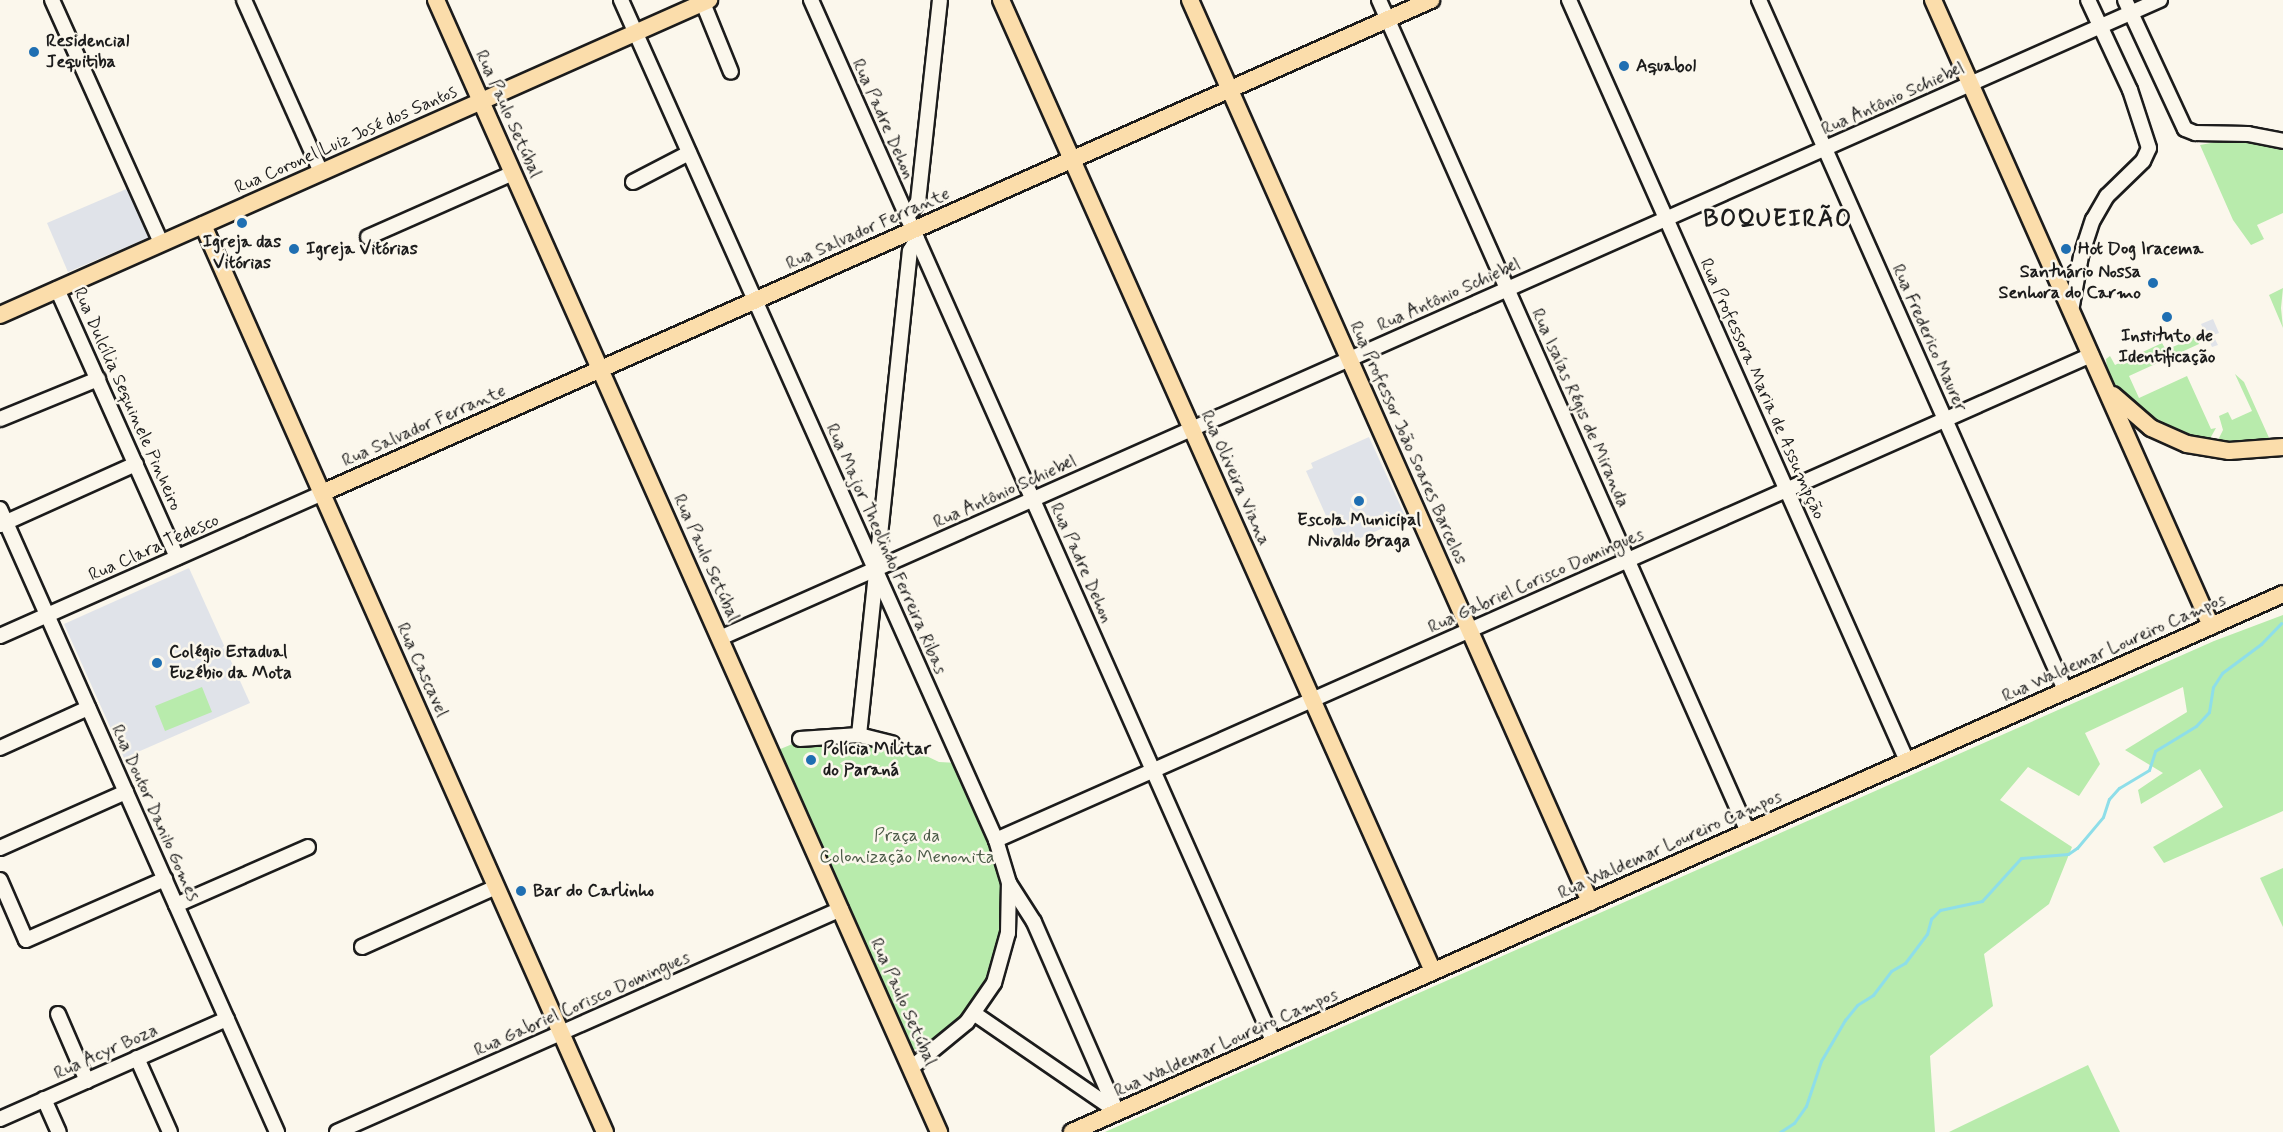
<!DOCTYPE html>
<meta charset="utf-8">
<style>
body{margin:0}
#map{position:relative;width:2283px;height:1132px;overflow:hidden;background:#fbf7ec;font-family:Mynerve,sans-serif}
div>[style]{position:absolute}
.built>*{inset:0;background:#e0e3e9}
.green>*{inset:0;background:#b8ebac}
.stream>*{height:3px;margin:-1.5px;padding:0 1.5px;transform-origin:1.5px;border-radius:1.5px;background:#8edee9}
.roads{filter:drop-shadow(2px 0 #1c1c1c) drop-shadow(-2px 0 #1c1c1c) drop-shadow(0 2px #1c1c1c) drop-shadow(0 -2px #1c1c1c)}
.minor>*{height:14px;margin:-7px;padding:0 7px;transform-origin:7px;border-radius:7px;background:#fbf7ec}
.major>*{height:16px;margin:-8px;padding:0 8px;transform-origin:8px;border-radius:8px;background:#fbddab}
.dots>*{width:16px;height:16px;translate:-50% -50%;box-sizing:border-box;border:3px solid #fbf7ec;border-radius:50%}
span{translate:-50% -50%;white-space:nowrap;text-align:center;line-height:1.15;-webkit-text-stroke:5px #fbf7ec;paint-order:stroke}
.poi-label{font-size:18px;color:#1c1c1c;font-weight:700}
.left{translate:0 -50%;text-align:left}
.right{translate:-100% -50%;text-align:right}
.street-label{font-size:18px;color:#1c1c1c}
.park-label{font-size:18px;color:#4b5a47}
.district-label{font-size:24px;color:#1c1c1c;font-weight:700;letter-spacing:1.5px}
</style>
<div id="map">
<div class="built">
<div style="clip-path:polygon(131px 187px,152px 236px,68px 272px,47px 223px)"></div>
<div style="clip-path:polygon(2213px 319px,2219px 333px,2213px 335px,2218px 345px,2212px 347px,2201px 324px)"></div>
<div style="clip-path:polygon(1369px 437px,1406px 518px,1340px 547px,1306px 471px,1313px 468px,1311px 463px)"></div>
<div style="clip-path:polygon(189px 568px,250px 703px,124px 758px,64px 624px)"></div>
</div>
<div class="green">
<div style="clip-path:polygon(2227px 140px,2283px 148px,2283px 213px,2257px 225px,2264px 239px,2251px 245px,2233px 220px,2200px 145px)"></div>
<div style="clip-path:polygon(2283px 288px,2281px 308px,2283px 328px,2269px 295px)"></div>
<div style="clip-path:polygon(2195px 337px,2199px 344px,2129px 376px,2139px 398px,2187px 376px,2211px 429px,2216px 428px,2208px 442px,2172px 436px,2116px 389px,2107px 368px,2106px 359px,2110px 356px,2115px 365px,2162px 343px,2166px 350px)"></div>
<div style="clip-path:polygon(2235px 374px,2244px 382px,2270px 440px,2261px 445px,2217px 442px,2223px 430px,2219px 416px,2228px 412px,2232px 420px,2252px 411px)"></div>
<div style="clip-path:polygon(2283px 615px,2283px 811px,2164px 863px,2153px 847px,2223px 807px,2200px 769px,2141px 804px,2138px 790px,2163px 773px,2125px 750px,2187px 712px,2183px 687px,2085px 733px,2100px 764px,2079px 796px,2028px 767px,2000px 800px,2072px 847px,2049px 904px,1984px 954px,1993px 1006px,1930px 1056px,1935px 1132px,1105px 1132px,2214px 641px)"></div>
<div style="clip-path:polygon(202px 687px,212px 712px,165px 731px,155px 706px)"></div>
<div style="clip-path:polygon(802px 740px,897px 742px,939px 762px,958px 763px,992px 842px,1004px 885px,996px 963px,984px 990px,959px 1022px,911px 1052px,778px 750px)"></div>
<div style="clip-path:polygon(2283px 868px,2283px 927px,2260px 878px)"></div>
<div style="clip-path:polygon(2088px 1065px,2120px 1132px,1949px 1132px)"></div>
</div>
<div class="stream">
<div style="left:1780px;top:1132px;width:17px;rotate:-33deg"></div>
<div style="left:1794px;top:1123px;width:21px;rotate:-55deg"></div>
<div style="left:1806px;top:1106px;width:47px;rotate:-71.6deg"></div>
<div style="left:1821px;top:1061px;width:48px;rotate:-59.7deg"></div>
<div style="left:1845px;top:1020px;width:19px;rotate:-51deg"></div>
<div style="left:1857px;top:1005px;width:19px;rotate:-32deg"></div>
<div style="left:1873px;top:995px;width:30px;rotate:-53deg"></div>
<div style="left:1891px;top:971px;width:16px;rotate:-30deg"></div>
<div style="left:1905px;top:963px;width:36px;rotate:-53deg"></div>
<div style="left:1927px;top:934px;width:16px;rotate:-75deg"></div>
<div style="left:1931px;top:919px;width:13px;rotate:-45deg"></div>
<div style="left:1940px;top:910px;width:43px;rotate:-12.1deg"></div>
<div style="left:1982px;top:901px;width:58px;rotate:-47.8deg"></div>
<div style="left:2021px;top:858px;width:47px;rotate:-4.9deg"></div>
<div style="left:2068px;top:854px;width:11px;rotate:-34deg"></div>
<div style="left:2077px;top:848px;width:40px;rotate:-50deg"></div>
<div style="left:2103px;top:817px;width:19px;rotate:-72deg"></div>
<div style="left:2109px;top:799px;width:15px;rotate:-48deg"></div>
<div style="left:2119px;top:788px;width:35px;rotate:-31deg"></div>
<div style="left:2149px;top:770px;width:20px;rotate:-72deg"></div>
<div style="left:2155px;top:751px;width:48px;rotate:-31.4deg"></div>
<div style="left:2196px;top:726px;width:19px;rotate:-47deg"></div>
<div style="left:2209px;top:712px;width:25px;rotate:-81deg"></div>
<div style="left:2213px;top:687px;width:17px;rotate:-57deg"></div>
<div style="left:2222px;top:673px;width:49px;rotate:-36.6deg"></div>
<div style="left:2261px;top:644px;width:29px;rotate:-46deg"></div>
</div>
<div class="roads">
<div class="minor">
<div style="left:52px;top:0;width:266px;rotate:65.8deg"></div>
<div style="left:244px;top:0;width:188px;rotate:65.9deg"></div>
<div style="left:621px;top:0;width:920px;rotate:65.94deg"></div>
<div style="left:996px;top:840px;width:45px;rotate:73.2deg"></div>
<div style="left:1009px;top:883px;width:46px;rotate:57.3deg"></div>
<div style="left:1034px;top:922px;width:207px;rotate:66.4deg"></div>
<div style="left:811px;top:0;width:1141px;rotate:66.06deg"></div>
<div style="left:1379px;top:0;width:910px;rotate:66.08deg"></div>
<div style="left:1569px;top:0;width:833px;rotate:66.05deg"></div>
<div style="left:1759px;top:0;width:755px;rotate:66.08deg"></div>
<div style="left:2125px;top:0;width:142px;rotate:65.1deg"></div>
<div style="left:2185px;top:129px;width:11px;rotate:22deg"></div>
<div style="left:2195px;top:133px;width:53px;rotate:1.1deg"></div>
<div style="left:2248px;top:134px;width:36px;rotate:11deg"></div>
<div style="left:703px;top:3px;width:74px;rotate:67.9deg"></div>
<div style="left:633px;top:182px;width:63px;rotate:-27.4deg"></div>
<div style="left:907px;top:217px;width:19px;rotate:-54deg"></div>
<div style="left:918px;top:202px;width:203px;rotate:-83.8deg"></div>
<div style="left:368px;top:237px;width:158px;rotate:-23.8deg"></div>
<div style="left:57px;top:289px;width:294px;rotate:65.9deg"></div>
<div style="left:2071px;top:311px;width:56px;rotate:-79.7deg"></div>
<div style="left:2081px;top:256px;width:38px;rotate:-72deg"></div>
<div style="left:2093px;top:220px;width:28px;rotate:-60deg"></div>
<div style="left:2107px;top:196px;width:50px;rotate:-44.2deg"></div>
<div style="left:2143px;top:161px;width:14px;rotate:-65deg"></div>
<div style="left:2149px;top:148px;width:61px;rotate:-108.1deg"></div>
<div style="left:2130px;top:90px;width:99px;rotate:-115deg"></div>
<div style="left:0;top:419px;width:106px;rotate:-22.2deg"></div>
<div style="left:0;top:509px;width:682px;rotate:66.03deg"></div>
<div style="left:0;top:525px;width:149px;rotate:-24.2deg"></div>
<div style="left:0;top:636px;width:352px;rotate:-23.9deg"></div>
<div style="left:720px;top:638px;width:1575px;rotate:-23.9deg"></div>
<div style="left:859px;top:735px;width:487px;rotate:-84deg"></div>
<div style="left:910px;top:251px;width:14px;rotate:-60deg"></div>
<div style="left:800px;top:739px;width:59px;rotate:-3.9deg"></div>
<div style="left:859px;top:735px;width:34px;rotate:14deg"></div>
<div style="left:0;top:748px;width:97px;rotate:-24.4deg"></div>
<div style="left:996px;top:840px;width:1198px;rotate:-23.89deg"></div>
<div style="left:0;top:848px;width:138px;rotate:-24deg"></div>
<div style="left:0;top:880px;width:65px;rotate:66.6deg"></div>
<div style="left:26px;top:940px;width:152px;rotate:-23.7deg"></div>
<div style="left:176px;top:905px;width:144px;rotate:-23.7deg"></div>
<div style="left:362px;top:947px;width:147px;rotate:-24.1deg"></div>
<div style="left:58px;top:1014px;width:73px;rotate:66.6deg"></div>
<div style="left:975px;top:1014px;width:171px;rotate:34.5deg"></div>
<div style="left:137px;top:1058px;width:81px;rotate:66deg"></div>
<div style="left:911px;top:1068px;width:72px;rotate:-39.4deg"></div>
<div style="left:967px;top:1022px;width:47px;rotate:-55.3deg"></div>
<div style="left:994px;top:983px;width:52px;rotate:-74.4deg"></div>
<div style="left:1008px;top:933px;width:50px;rotate:-88.9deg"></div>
<div style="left:44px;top:1099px;width:36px;rotate:66deg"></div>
<div style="left:0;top:1119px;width:248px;rotate:-23.8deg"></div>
<div style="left:337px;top:1132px;width:551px;rotate:-23.87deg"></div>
</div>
<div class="major">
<div style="left:436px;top:0;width:1239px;rotate:66.04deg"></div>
<div style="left:1001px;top:0;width:1063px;rotate:66.02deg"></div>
<div style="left:1190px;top:0;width:987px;rotate:66.08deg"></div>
<div style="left:1933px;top:0;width:685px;rotate:66.05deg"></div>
<div style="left:203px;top:225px;width:992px;rotate:66.1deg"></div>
<div style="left:0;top:315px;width:776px;rotate:-23.95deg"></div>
<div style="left:2113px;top:395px;width:50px;rotate:41deg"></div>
<div style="left:2151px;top:428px;width:39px;rotate:24deg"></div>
<div style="left:2187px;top:444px;width:43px;rotate:9.5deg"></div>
<div style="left:2229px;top:451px;width:54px;rotate:-4.2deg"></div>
<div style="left:322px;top:493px;width:1214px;rotate:-23.97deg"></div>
<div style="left:1072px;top:1132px;width:1325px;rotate:-23.95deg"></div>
</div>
</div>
<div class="dots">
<div style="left:34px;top:52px;background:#1f6fb2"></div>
<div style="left:1624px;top:66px;background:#1f6fb2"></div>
<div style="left:242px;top:223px;background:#1f6fb2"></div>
<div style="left:294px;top:249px;background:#1f6fb2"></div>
<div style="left:2066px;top:249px;background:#1f6fb2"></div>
<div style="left:2153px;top:283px;background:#1f6fb2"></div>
<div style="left:2167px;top:317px;background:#1f6fb2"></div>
<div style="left:1359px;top:501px;background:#1f6fb2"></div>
<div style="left:157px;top:663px;background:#1f6fb2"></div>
<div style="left:811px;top:760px;background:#1f6fb2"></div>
<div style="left:521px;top:891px;background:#1f6fb2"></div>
</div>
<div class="poi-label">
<span class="left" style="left:46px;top:52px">Residencial<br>Jequitiba</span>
<span class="left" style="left:1636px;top:66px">Aquabol</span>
<span style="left:242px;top:253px">Igreja das<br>Vitórias</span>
<span class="left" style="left:306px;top:249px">Igreja Vitórias</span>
<span class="left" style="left:2078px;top:249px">Hot Dog Iracema</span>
<span class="right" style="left:2141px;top:283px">Santuário Nossa<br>Senhora do Carmo</span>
<span style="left:2167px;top:347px">Instituto de<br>Identificação</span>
<span style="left:1359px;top:531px">Escola Municipal<br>Nivaldo Braga</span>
<span class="left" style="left:169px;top:663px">Colégio Estadual<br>Euzébio da Mota</span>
<span class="left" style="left:823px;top:760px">Polícia Militar<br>do Paraná</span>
<span class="left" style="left:533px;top:891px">Bar do Carlinho</span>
</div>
<div class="street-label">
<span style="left:1893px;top:99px;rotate:-24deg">Rua Antônio Schiebel</span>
<span style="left:508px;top:114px;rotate:66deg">Rua Paulo Setúbal</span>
<span style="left:883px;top:119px;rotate:66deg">Rua Padre Dehon</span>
<span style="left:346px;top:140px;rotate:-24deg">Rua Coronel Luiz José dos Santos</span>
<span style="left:868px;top:229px;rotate:-24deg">Rua Salvador Ferrante</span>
<span style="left:1449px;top:295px;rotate:-24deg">Rua Antônio Schiebel</span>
<span style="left:1929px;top:338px;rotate:66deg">Rua Frederico Maurer</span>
<span style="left:1762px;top:389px;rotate:66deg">Rua Professora Maria de Assumpção</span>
<span style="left:127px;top:399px;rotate:66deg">Rua Dulcília Sequinele Pinheiro</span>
<span style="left:1580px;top:408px;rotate:66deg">Rua Isaías Régis de Miranda</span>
<span style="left:424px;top:426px;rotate:-24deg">Rua Salvador Ferrante</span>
<span style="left:1408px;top:443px;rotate:66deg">Rua Professor João Soares Barcelos</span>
<span style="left:1235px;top:478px;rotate:66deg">Rua Oliveira Viana</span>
<span style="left:1005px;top:492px;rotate:-24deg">Rua Antônio Schiebel</span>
<span style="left:154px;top:548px;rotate:-24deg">Rua Clara Tedesco</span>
<span style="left:886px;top:549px;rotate:66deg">Rua Major Theolindo Ferreira Ribas</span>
<span style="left:706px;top:558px;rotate:66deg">Rua Paulo Setúbal</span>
<span style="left:1081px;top:563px;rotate:66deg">Rua Padre Dehon</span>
<span style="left:1536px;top:581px;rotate:-24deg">Rua Gabriel Corisco Domingues</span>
<span style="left:2114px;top:648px;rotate:-24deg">Rua Waldemar Loureiro Campos</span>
<span style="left:422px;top:670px;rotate:66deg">Rua Cascavel</span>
<span style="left:155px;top:813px;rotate:66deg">Rua Doutor Danilo Gomes</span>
<span style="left:1670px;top:845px;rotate:-24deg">Rua Waldemar Loureiro Campos</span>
<span style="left:903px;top:1002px;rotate:66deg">Rua Paulo Setúbal</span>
<span style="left:582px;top:1004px;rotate:-24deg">Rua Gabriel Corisco Domingues</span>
<span style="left:1226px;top:1043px;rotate:-24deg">Rua Waldemar Loureiro Campos</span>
<span style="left:106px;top:1052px;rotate:-24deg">Rua Acyr Boza</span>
</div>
<div class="park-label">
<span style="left:907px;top:847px">Praça da<br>Colonização Menonita</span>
</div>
<div class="district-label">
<span style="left:1778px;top:220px">BOQUEIRÃO</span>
</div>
</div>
